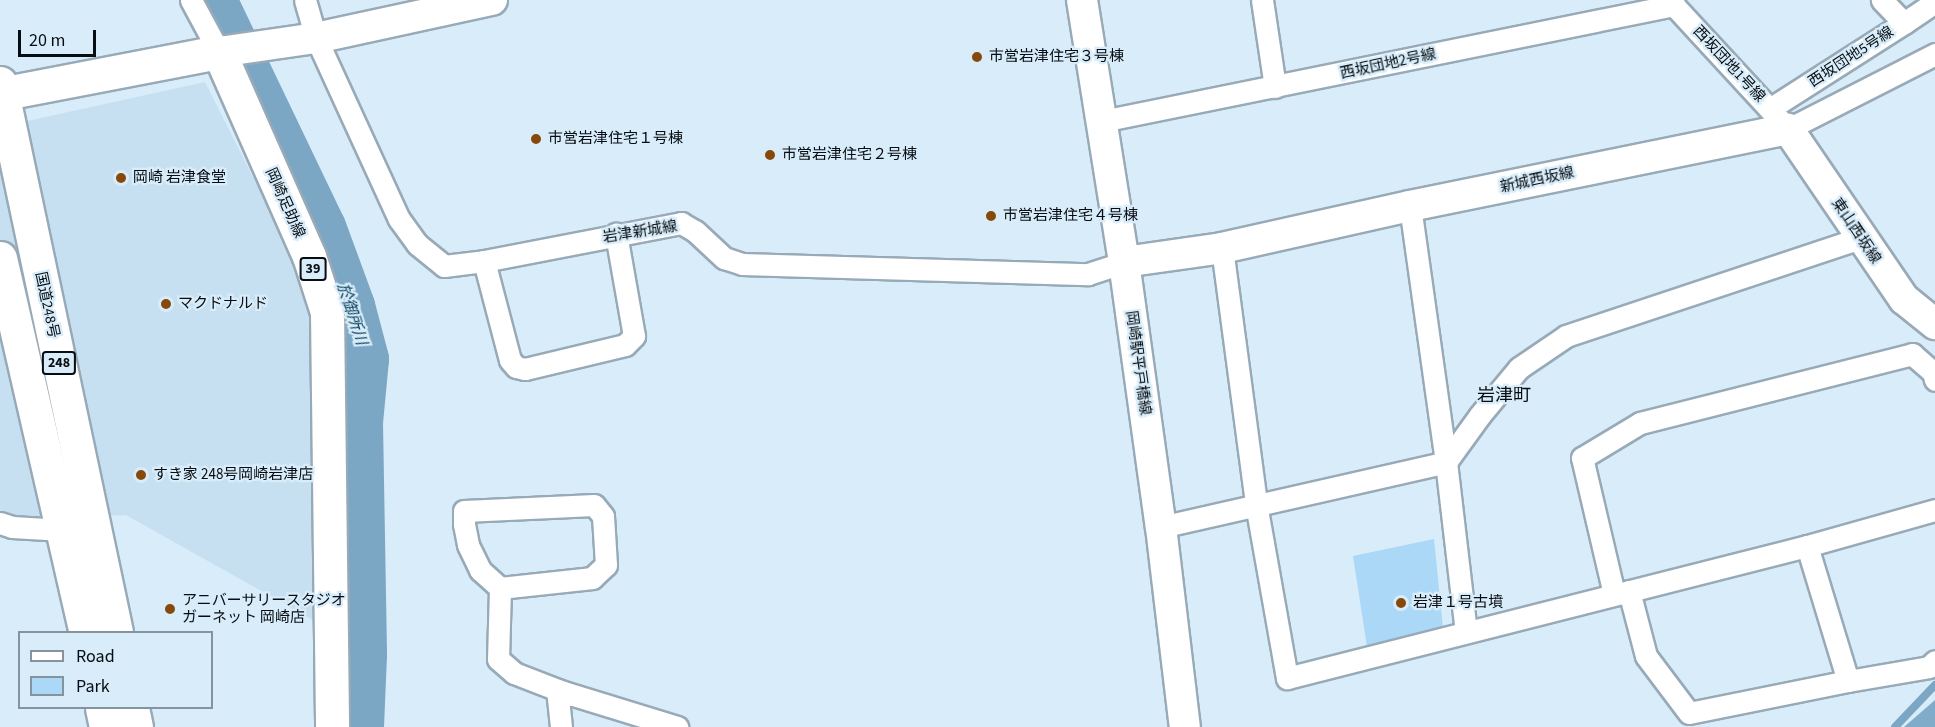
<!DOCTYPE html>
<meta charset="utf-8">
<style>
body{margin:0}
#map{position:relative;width:1935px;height:727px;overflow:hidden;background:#d8ecf9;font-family:"Source Sans 3","Noto Sans JP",sans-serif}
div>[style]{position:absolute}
.built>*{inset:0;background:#c6e0f2}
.green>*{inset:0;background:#abd8f6}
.forest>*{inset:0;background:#80acca}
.stream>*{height:8px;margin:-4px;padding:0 4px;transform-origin:4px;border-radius:4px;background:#7ba7c4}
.river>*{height:46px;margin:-23px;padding:0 23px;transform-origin:23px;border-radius:23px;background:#7ba7c4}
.roads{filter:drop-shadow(2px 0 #98aab7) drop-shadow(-2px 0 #98aab7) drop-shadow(0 2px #98aab7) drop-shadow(0 -2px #98aab7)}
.street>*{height:21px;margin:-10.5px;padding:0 10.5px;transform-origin:10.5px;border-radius:10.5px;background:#fff}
.secondary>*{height:30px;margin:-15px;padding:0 15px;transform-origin:15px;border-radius:15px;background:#fff}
.primary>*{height:33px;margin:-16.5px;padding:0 16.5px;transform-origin:16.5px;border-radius:16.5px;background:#fff}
.highway>*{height:33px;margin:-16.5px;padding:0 16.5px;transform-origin:16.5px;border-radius:16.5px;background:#fff}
.dots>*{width:16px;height:16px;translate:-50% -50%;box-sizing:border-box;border:3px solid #d8ecf9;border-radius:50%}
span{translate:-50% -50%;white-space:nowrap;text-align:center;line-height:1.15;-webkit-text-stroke:4.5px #d8ecf9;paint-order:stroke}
.shield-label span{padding:2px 4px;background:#d8ecf9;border:2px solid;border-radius:4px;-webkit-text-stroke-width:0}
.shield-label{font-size:14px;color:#070d12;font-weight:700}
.poi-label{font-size:15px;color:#070d12}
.left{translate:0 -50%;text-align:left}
.street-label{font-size:15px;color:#070d12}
.water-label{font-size:16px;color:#003b58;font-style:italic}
.quarter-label{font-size:18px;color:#070d12}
.legend{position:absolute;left:18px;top:631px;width:195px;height:78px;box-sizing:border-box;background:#d8ecf9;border:2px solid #84939d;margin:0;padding:8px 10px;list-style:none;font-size:18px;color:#070d12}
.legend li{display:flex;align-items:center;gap:12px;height:30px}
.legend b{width:30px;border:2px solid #84939d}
.scale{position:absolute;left:18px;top:30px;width:78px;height:27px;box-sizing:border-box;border:3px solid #070d12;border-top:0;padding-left:8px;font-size:18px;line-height:21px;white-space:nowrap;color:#070d12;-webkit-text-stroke:4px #d8ecf9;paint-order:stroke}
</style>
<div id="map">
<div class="built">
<div style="clip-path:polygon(205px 82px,305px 280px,311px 335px,315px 621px,126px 515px,9px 518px,0 516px,0 127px)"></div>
</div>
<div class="green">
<div style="clip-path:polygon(1434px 539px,1443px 628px,1367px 647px,1353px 556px)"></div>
</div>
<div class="forest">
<div style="clip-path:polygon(1935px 700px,1935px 727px,1904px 727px)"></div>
</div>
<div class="stream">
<div style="left:1895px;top:727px;width:58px;rotate:-46.4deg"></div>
</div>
<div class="river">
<div style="left:214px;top:0;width:252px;rotate:64.4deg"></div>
<div style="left:323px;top:227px;width:84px;rotate:69.8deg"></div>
<div style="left:352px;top:306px;width:55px;rotate:75.2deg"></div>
<div style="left:366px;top:359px;width:64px;rotate:95.4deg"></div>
<div style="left:360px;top:423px;width:232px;rotate:89deg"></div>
<div style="left:364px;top:655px;width:72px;rotate:92.4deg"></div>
</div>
<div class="roads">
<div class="street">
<div style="left:191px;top:0;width:59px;rotate:61.7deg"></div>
<div style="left:305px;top:0;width:40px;rotate:74deg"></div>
<div style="left:316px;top:38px;width:199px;rotate:65.4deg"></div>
<div style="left:399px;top:219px;width:31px;rotate:54deg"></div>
<div style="left:417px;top:244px;width:35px;rotate:39deg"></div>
<div style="left:444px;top:266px;width:40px;rotate:-7.1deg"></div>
<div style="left:484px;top:261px;width:201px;rotate:-10.9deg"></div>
<div style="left:681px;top:223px;width:16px;rotate:30deg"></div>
<div style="left:695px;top:231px;width:40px;rotate:43deg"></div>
<div style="left:724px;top:258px;width:19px;rotate:18deg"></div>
<div style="left:742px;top:264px;width:346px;rotate:1.7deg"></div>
<div style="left:1088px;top:274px;width:38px;rotate:-18deg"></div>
<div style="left:1262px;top:0;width:88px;rotate:81.5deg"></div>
<div style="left:1669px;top:0;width:176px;rotate:47.3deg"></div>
<div style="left:1788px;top:129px;width:165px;rotate:-27deg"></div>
<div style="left:1904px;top:23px;width:37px;rotate:-34deg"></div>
<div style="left:1771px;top:108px;width:158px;rotate:-32.6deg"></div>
<div style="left:1904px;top:23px;width:32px;rotate:-134deg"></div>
<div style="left:1102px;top:121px;width:584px;rotate:-11.46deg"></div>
<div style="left:1410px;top:206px;width:259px;rotate:82deg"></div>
<div style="left:1446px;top:462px;width:171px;rotate:83.3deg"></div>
<div style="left:1222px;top:248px;width:258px;rotate:82.4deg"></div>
<div style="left:1256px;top:504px;width:177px;rotate:79.9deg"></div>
<div style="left:1287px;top:678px;width:536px;rotate:-14.24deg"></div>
<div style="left:1807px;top:546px;width:133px;rotate:-15.7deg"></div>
<div style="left:484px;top:261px;width:102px;rotate:75.3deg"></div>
<div style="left:510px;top:360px;width:9px;rotate:49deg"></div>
<div style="left:516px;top:367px;width:9px;rotate:13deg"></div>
<div style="left:525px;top:369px;width:103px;rotate:-13.5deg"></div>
<div style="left:625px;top:345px;width:13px;rotate:-45deg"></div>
<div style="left:634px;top:336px;width:104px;rotate:-100deg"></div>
<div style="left:0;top:523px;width:13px;rotate:18deg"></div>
<div style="left:12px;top:527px;width:51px;rotate:3.4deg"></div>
<div style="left:1161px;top:527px;width:292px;rotate:-12.8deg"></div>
<div style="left:1446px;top:462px;width:58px;rotate:-54.1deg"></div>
<div style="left:1480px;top:415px;width:61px;rotate:-50.3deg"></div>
<div style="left:1519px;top:368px;width:57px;rotate:-34.2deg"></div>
<div style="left:1566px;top:336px;width:310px;rotate:-18.4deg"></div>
<div style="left:1807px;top:546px;width:141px;rotate:73.1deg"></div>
<div style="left:1848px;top:681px;width:82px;rotate:-9.8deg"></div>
<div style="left:1929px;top:667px;width:8px;rotate:-45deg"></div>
<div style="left:500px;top:588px;width:93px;rotate:-6.2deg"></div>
<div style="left:592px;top:578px;width:19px;rotate:-43deg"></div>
<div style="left:606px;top:565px;width:49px;rotate:-93.5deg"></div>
<div style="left:603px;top:516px;width:14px;rotate:-129deg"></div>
<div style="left:594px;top:505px;width:130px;rotate:177.4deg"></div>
<div style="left:464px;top:511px;width:13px;rotate:90deg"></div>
<div style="left:464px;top:524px;width:21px;rotate:79deg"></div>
<div style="left:468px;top:545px;width:28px;rotate:64deg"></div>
<div style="left:480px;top:570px;width:27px;rotate:42deg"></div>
<div style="left:500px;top:588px;width:71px;rotate:91.6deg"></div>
<div style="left:498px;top:659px;width:21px;rotate:41deg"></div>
<div style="left:514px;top:673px;width:61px;rotate:21.1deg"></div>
<div style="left:1629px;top:591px;width:67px;rotate:75.3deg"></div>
<div style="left:1646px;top:656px;width:71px;rotate:53deg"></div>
<div style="left:1689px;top:713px;width:162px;rotate:-11.4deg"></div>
<div style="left:1614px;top:594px;width:140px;rotate:-103.2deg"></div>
<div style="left:1582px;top:458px;width:68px;rotate:-31.1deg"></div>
<div style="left:1640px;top:423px;width:281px;rotate:-14.2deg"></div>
<div style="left:1912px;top:354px;width:28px;rotate:41deg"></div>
<div style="left:1933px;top:372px;width:8px;rotate:76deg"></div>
<div style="left:561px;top:727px;width:37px;rotate:-96deg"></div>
<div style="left:557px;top:690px;width:126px;rotate:17.1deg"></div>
</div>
<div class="secondary">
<div style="left:1082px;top:0;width:265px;rotate:80.9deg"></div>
<div style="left:1124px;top:262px;width:268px;rotate:82.1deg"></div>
<div style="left:1161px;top:527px;width:201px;rotate:83.2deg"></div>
<div style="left:219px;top:52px;width:98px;rotate:-8.2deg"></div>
<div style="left:316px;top:38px;width:180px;rotate:-12.2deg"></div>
<div style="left:1124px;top:262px;width:99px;rotate:-8.1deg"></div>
<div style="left:1222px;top:248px;width:193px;rotate:-12.6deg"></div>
<div style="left:1410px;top:206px;width:386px;rotate:-11.5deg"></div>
<div style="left:1788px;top:129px;width:206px;rotate:55.7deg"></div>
<div style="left:1904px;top:299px;width:40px;rotate:39deg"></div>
</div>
<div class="primary">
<div style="left:0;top:94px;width:223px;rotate:-10.9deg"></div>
<div style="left:219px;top:52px;width:223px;rotate:66.2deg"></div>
<div style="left:309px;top:256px;width:59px;rotate:72.2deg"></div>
<div style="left:327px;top:312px;width:415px;rotate:89.3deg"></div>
</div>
<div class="highway">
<div style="left:0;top:83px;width:561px;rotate:78.07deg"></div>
<div style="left:0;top:258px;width:384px;rotate:77.1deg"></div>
<div style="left:102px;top:708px;width:19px;rotate:78deg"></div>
<div style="left:132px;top:708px;width:19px;rotate:78deg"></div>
</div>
</div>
<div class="dots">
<div style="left:977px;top:57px;background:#87490a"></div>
<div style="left:536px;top:139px;background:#87490a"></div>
<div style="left:770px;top:155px;background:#87490a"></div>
<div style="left:121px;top:178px;background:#87490a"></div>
<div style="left:991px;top:216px;background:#87490a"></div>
<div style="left:166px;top:304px;background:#87490a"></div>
<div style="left:141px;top:475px;background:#87490a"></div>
<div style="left:1401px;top:603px;background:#87490a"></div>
<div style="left:170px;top:609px;background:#87490a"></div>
</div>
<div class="shield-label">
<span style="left:313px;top:269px">39</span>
<span style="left:59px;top:363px">248</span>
</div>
<div class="poi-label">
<span class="left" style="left:989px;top:57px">市営岩津住宅３号棟</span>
<span class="left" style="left:548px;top:139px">市営岩津住宅１号棟</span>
<span class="left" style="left:782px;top:155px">市営岩津住宅２号棟</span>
<span class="left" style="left:133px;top:178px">岡崎 岩津食堂</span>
<span class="left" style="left:1003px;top:216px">市営岩津住宅４号棟</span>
<span class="left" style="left:178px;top:304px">マクドナルド</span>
<span class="left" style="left:153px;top:475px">すき家 248号岡崎岩津店</span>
<span class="left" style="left:182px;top:609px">アニバーサリースタジオ<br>ガーネット 岡崎店</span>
<span class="left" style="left:1413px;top:603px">岩津１号古墳</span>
</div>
<div class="street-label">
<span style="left:1851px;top:57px;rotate:-33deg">西坂団地5号線</span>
<span style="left:1388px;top:64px;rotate:-12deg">西坂団地2号線</span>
<span style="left:1729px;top:64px;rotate:47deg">西坂団地1号線</span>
<span style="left:1537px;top:180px;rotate:-12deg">新城西坂線</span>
<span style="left:285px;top:203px;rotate:66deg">岡崎足助線</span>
<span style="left:1856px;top:231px;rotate:56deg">東山西坂線</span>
<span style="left:640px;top:232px;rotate:-9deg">岩津新城線</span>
<span style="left:47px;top:305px;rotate:78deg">国道248号</span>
<span style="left:1138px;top:363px;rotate:82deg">岡崎駅平戸橋線</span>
</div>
<div class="water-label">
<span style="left:352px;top:314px;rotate:72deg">於御所川</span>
</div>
<div class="quarter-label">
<span style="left:1504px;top:396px">岩津町</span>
</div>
<ul class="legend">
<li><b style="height:8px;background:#fff"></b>Road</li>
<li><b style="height:16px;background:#abd8f6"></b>Park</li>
</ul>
<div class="scale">20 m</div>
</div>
